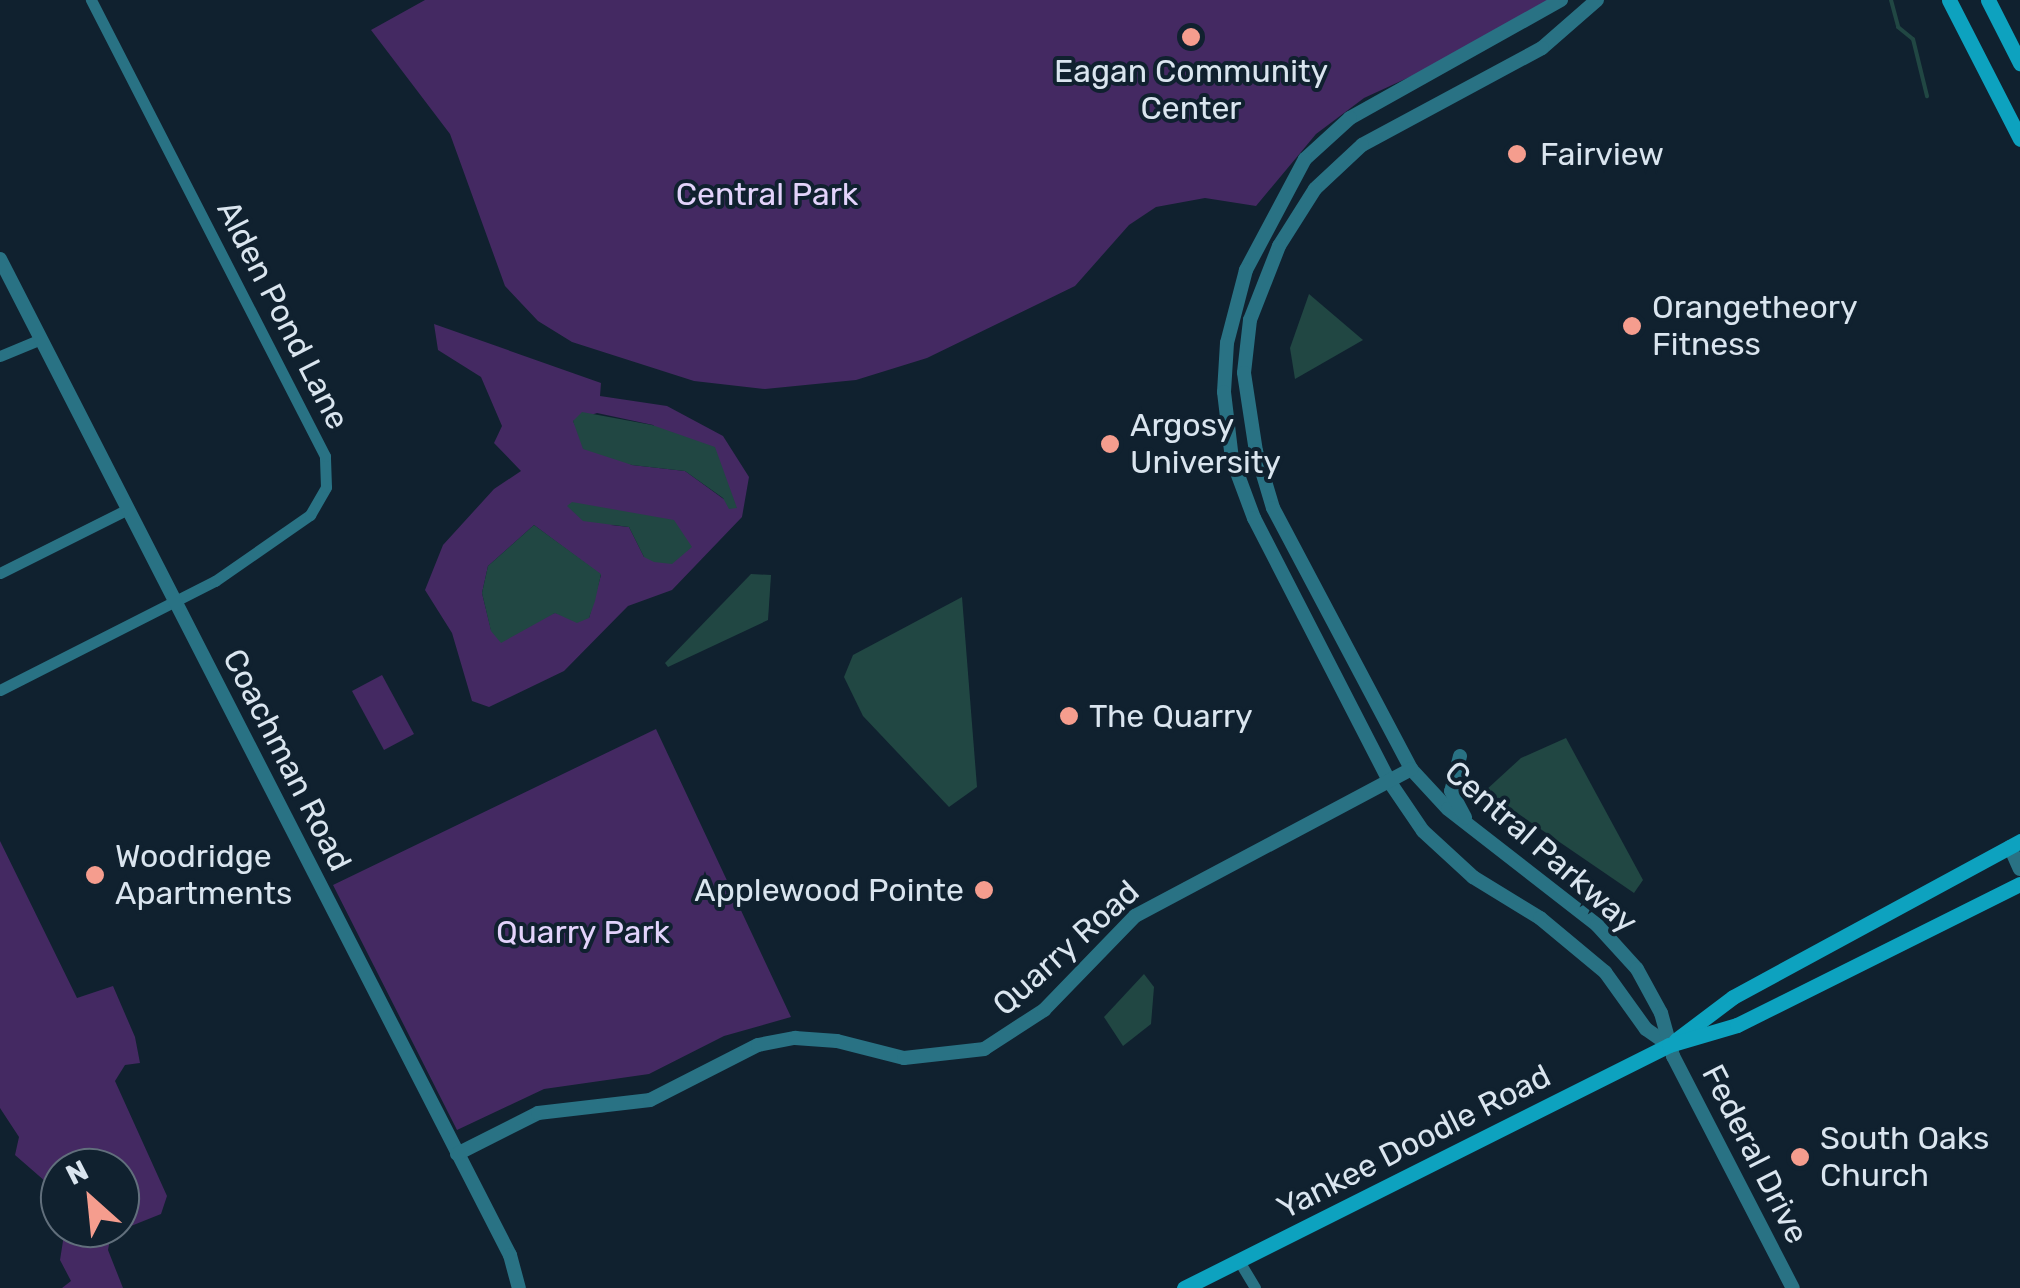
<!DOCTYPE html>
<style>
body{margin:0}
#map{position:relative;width:2020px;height:1288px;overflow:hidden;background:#10212f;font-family:Rubik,sans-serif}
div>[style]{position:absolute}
.green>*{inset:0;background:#442962}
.water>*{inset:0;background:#214743}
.stream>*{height:4px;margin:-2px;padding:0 2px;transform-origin:2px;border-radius:2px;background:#214743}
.minor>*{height:11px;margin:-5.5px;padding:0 5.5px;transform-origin:5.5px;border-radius:5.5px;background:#297284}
.tertiary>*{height:14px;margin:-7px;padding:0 7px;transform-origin:7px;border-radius:7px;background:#297284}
.secondary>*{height:15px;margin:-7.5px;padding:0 7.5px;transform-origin:7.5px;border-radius:7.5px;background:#0da2bf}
.dots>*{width:28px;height:28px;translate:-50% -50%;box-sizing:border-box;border:5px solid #10212f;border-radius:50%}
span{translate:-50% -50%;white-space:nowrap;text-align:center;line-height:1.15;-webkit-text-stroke:8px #10212f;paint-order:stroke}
.poi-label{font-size:32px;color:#dae5ef}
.left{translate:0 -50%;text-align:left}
.right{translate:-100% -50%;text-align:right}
.park-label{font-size:32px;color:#e3d3fb}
.street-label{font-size:32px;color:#dae5ef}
.north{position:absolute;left:40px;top:1148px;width:100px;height:100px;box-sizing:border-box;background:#10212f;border:2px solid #616f7c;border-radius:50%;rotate:333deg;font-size:28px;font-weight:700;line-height:40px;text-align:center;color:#dae5ef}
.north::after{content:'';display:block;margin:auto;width:35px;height:45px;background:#f59d8e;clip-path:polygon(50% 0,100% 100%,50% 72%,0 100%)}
</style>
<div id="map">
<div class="green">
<div style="clip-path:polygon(425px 0,1548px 0,1453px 57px,1364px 98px,1316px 134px,1256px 206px,1205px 198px,1156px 207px,1129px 225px,1075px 286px,927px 358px,856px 380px,765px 389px,694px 381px,572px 342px,538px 321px,505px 286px,450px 134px,371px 30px)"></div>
<div style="clip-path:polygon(evenodd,434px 324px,601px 383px,600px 396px,667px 406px,723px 436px,749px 477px,742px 517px,672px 590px,628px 606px,564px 671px,489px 707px,472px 701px,452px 633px,425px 590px,443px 545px,494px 489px,521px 471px,494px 443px,502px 426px,481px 377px,438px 350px,434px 324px,597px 413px,653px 425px,736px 508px,685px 471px,632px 465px,581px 437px,573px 421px,597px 413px,434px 324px,674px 520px,644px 557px,629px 527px,611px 525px,674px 520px,434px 324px,534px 525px,601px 575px,589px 618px,555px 613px,491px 630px,482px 593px,488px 566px,534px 525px)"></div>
<div style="clip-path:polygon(382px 675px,414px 734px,384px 750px,352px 691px)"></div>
<div style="clip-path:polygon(656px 729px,791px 1017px,724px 1036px,649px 1074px,544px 1089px,457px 1130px,333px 885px)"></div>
<div style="clip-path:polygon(evenodd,0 841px,77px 998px,113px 986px,135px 1037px,140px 1063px,125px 1065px,115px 1081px,167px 1196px,161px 1214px,111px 1234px,108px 1250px,123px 1288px,62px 1288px,71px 1281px,60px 1260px,63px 1241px,46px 1182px,15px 1155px,19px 1137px,0 1108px,0 841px,60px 1168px,120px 1168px,120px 1228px,60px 1228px,60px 1168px)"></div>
</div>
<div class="water">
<div style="clip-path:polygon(1309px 294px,1363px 340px,1295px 379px,1290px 348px)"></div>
<div style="clip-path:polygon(582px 412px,652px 425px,715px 447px,737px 508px,729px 509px,723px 498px,685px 471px,632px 465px,583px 449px,573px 421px)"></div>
<div style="clip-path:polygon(572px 502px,674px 520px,692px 547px,672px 564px,654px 562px,644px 557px,629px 527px,583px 521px,567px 506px)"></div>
<div style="clip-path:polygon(534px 525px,601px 574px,595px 601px,589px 618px,577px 623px,555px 613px,501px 643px,491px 631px,482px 593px,488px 566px)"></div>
<div style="clip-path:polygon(751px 574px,771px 575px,768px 620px,668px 667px,665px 663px)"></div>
<div style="clip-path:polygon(962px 597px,977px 787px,949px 807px,863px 716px,844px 677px,853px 655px)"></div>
<div style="clip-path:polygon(1566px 738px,1643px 880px,1634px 893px,1485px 791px,1521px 758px)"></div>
<div style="clip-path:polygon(1144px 974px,1154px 987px,1151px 1024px,1123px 1046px,1104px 1017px)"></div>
</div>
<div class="stream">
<div style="left:1891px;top:0;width:28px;rotate:75deg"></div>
<div style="left:1898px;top:27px;width:19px;rotate:39deg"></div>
<div style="left:1913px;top:39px;width:59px;rotate:76.2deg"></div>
</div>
<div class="minor">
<div style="left:0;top:356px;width:44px;rotate:-22.5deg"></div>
<div style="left:0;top:573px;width:143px;rotate:-26.6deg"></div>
<div style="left:0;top:690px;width:241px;rotate:-26.9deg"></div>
<div style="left:215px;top:581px;width:116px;rotate:-34.8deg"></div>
<div style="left:310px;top:515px;width:32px;rotate:-60deg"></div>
<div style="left:326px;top:487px;width:31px;rotate:-92deg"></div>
<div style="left:325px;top:456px;width:513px;rotate:-117.16deg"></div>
<div style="left:1239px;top:1261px;width:31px;rotate:59deg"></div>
</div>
<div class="tertiary">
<div style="left:1561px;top:0;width:242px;rotate:150.8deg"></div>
<div style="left:1350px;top:118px;width:61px;rotate:137.7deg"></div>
<div style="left:1305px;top:159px;width:126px;rotate:118deg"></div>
<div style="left:1246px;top:270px;width:75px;rotate:104.6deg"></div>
<div style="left:1227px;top:343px;width:49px;rotate:93.5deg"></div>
<div style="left:1224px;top:392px;width:67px;rotate:83.2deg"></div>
<div style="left:1232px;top:459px;width:63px;rotate:69.6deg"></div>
<div style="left:1254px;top:518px;width:296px;rotate:62.8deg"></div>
<div style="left:1389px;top:781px;width:60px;rotate:55.8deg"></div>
<div style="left:1423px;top:831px;width:68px;rotate:42.6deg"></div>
<div style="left:1473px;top:877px;width:79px;rotate:31.5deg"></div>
<div style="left:1540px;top:918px;width:85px;rotate:39.7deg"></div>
<div style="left:1605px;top:972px;width:70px;rotate:54.3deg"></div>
<div style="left:1646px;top:1029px;width:28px;rotate:35deg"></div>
<div style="left:1597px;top:0;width:73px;rotate:138.9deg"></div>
<div style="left:1542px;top:48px;width:204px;rotate:151.7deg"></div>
<div style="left:1362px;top:145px;width:64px;rotate:136.9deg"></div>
<div style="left:1315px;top:189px;width:67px;rotate:122.3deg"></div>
<div style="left:1279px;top:246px;width:79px;rotate:111.4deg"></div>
<div style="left:1250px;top:320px;width:53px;rotate:96.5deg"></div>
<div style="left:1244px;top:373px;width:79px;rotate:81.3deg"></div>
<div style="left:1256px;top:451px;width:59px;rotate:73.4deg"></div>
<div style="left:1273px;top:508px;width:295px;rotate:62.1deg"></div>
<div style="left:1411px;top:769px;width:54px;rotate:47.2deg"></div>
<div style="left:1448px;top:809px;width:189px;rotate:37.9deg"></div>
<div style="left:1597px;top:925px;width:59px;rotate:47.7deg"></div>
<div style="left:1637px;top:969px;width:50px;rotate:61.4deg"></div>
<div style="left:1661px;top:1013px;width:45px;rotate:74.4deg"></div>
<div style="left:1673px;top:1056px;width:261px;rotate:62.7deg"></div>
<div style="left:0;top:259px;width:1119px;rotate:62.89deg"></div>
<div style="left:510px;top:1255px;width:34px;rotate:75deg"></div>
<div style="left:1460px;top:756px;width:36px;rotate:104deg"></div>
<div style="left:1451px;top:791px;width:30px;rotate:62deg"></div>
<div style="left:2010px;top:847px;width:24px;rotate:66deg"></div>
<div style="left:457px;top:1154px;width:91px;rotate:-26.8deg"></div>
<div style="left:538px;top:1113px;width:113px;rotate:-6.6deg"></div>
<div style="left:650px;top:1100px;width:121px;rotate:-27deg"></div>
<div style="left:758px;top:1045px;width:38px;rotate:-11deg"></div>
<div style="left:795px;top:1038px;width:42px;rotate:4.1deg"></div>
<div style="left:837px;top:1041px;width:69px;rotate:14.2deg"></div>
<div style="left:904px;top:1058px;width:81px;rotate:-6.4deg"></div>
<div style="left:984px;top:1049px;width:72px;rotate:-33deg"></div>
<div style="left:1044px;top:1010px;width:131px;rotate:-45.9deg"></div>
<div style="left:1135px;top:916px;width:313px;rotate:-28deg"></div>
</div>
<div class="secondary">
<div style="left:1949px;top:0;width:156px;rotate:62.9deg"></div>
<div style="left:1988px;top:0;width:71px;rotate:63.1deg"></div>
<div style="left:1676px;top:1040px;width:71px;rotate:-37deg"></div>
<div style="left:1733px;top:997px;width:327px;rotate:-28.5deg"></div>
<div style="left:1184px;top:1288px;width:542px;rotate:-26.61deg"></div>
<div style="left:1669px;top:1045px;width:71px;rotate:-16.4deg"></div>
<div style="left:1737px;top:1025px;width:316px;rotate:-26.5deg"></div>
</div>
<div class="dots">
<div style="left:1191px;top:37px;background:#f59d8e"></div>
<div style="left:1517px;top:154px;background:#f59d8e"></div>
<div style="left:1632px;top:326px;background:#f59d8e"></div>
<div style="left:1110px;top:444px;background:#f59d8e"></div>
<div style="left:1069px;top:716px;background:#f59d8e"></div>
<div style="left:95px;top:875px;background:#f59d8e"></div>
<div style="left:984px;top:890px;background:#f59d8e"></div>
<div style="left:1800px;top:1157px;background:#f59d8e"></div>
</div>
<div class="poi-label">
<span style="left:1191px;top:90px">Eagan Community<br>Center</span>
<span class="left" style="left:1540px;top:154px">Fairview</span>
<span class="left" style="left:1652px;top:326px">Orangetheory<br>Fitness</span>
<span class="left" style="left:1130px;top:444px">Argosy<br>University</span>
<span class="left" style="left:1089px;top:716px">The Quarry</span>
<span class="left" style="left:115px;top:875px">Woodridge<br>Apartments</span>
<span class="right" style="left:964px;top:890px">Applewood Pointe</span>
<span class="left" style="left:1820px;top:1157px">South Oaks<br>Church</span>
</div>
<div class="park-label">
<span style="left:767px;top:194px">Central Park</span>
<span style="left:583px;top:932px">Quarry Park</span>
</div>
<div class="street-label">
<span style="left:283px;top:315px;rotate:63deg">Alden Pond Lane</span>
<span style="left:287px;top:760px;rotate:63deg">Coachman Road</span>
<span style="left:1541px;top:847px;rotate:41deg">Central Parkway</span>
<span style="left:1066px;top:948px;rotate:-42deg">Quarry Road</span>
<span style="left:1414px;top:1142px;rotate:-27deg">Yankee Doodle Road</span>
<span style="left:1755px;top:1154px;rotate:63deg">Federal Drive</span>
</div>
<div class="north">N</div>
</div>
